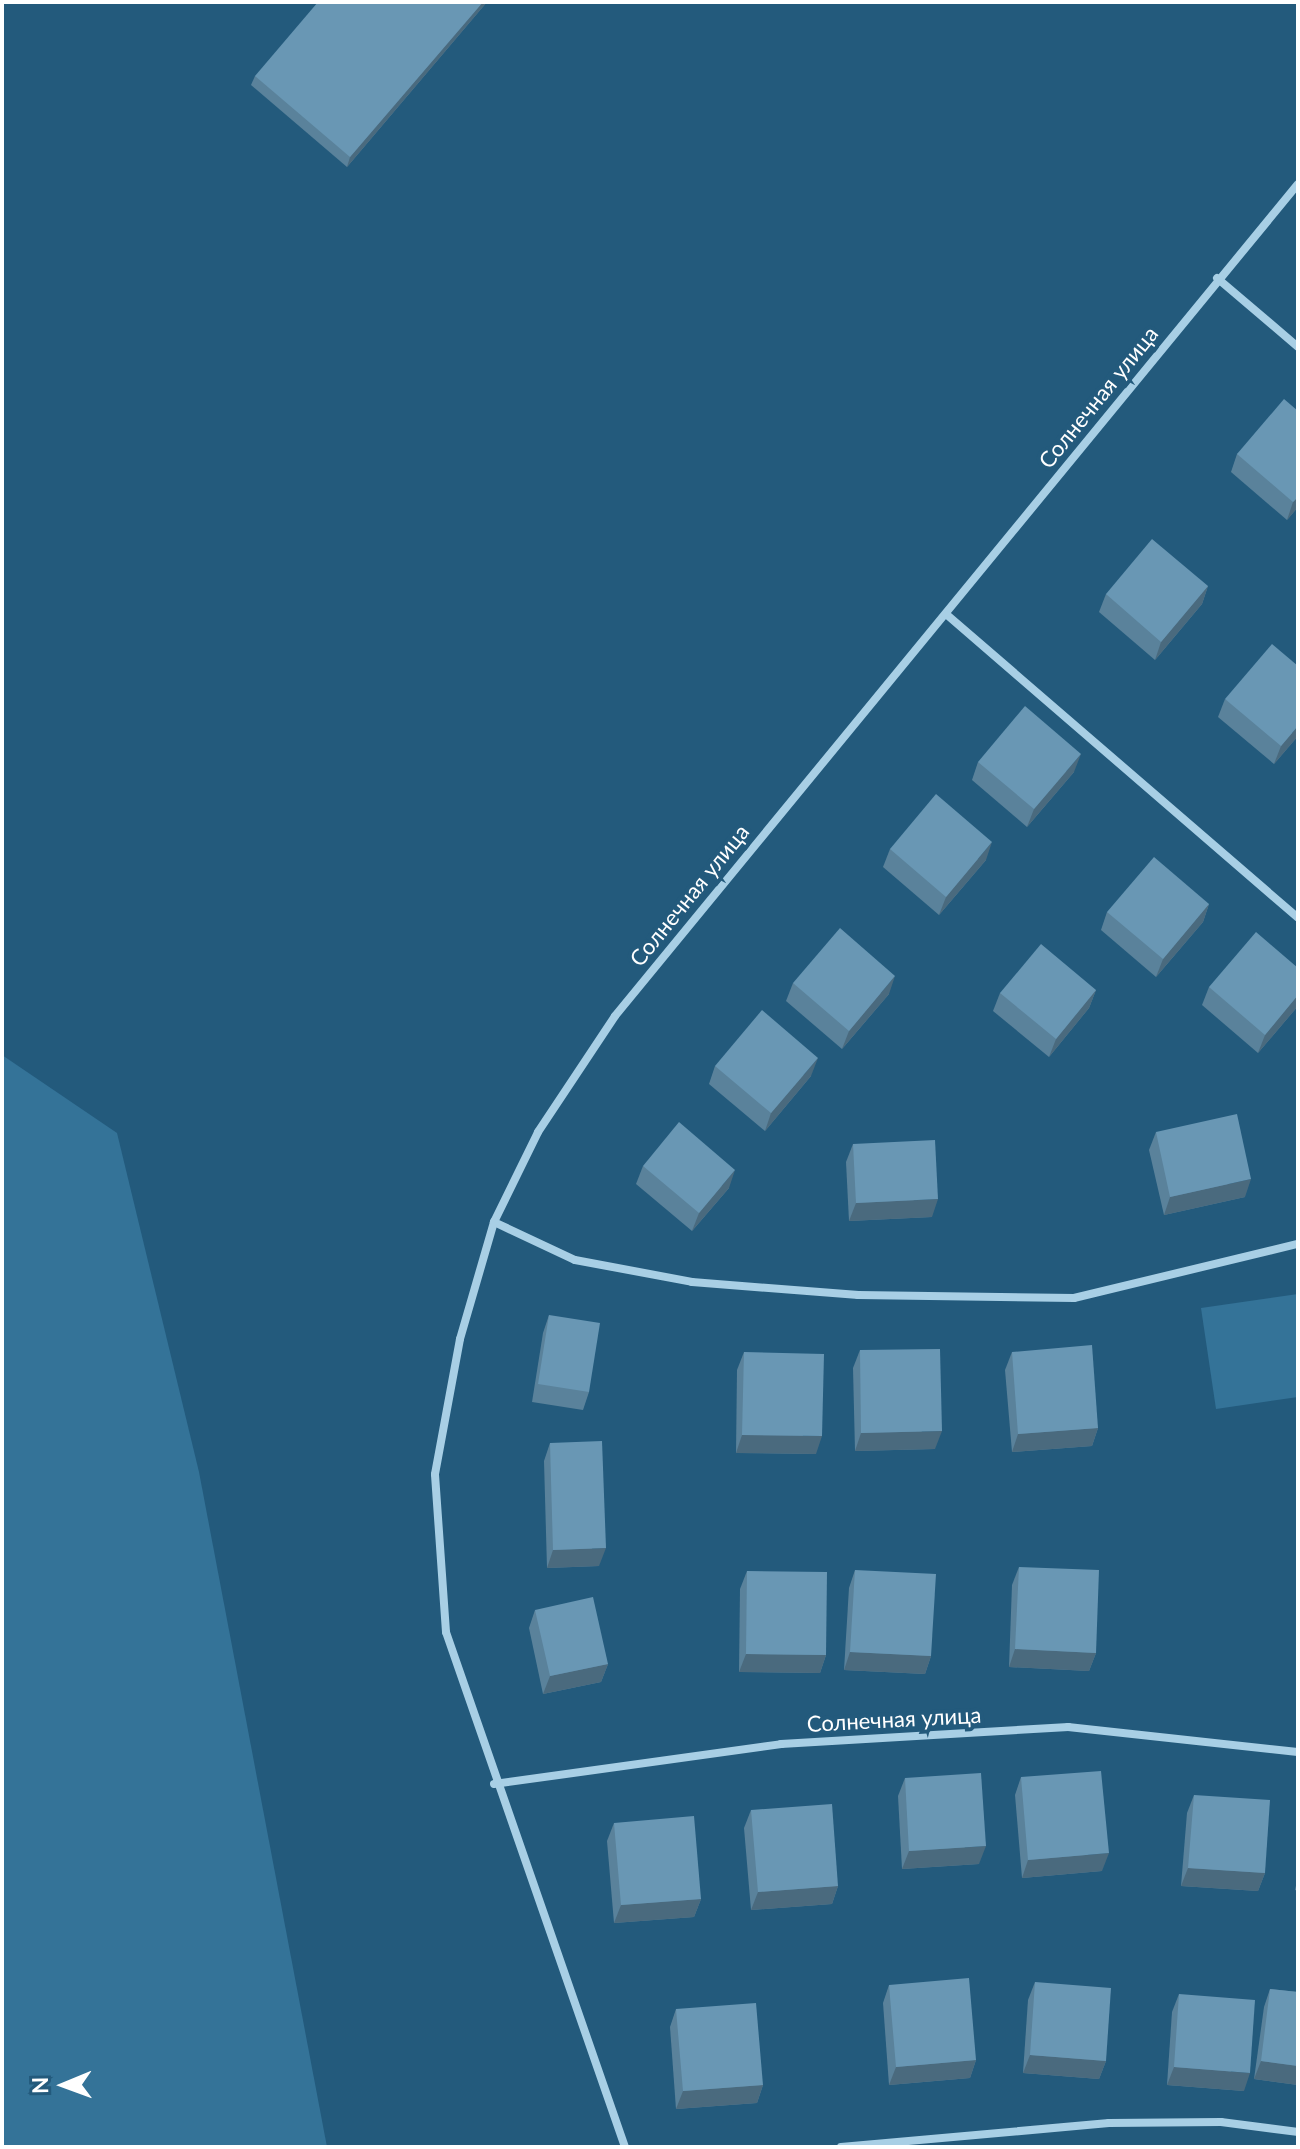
<!DOCTYPE html>
<meta charset="utf-8">
<style>
body{margin:0}
#map{position:relative;width:1300px;height:2149px;overflow:hidden;background:#235a7c;font-family:Lato,sans-serif}
div>[style]{position:absolute}
.green>*{inset:0;background:#347398}
.minor>*{height:8px;margin:-4px;padding:0 4px;transform-origin:4px;border-radius:4px;background:#a8cfe5}
.wall>*{inset:0;background:#5a829b}
.shaded-wall>*{inset:0;background:#4a6a7e}
.building>*{inset:0;background:#6997b4}
span{translate:-50% -50%;white-space:nowrap;text-align:center;line-height:1.15;-webkit-text-stroke:8px #235a7c;paint-order:stroke}
.street-label{font-size:22px;color:#fff}
.frame{position:absolute;inset:0;border:4px solid #fff;pointer-events:none}
.north{position:absolute;left:24px;top:2045px;width:80px;height:80px;-webkit-text-stroke:6px #235a7c;paint-order:stroke;rotate:269deg;font-size:22px;font-weight:700;line-height:32px;text-align:center;color:#fff}
.north::after{content:'';display:block;margin:auto;width:28px;height:36px;background:#fff;clip-path:polygon(50% 0,100% 100%,50% 72%,0 100%)}
</style>
<div id="map">
<div class="green">
<div style="clip-path:polygon(2px 1055px,117px 1133px,199px 1472px,327px 2147px,2px 2147px)"></div>
<div style="clip-path:polygon(1298px 1294px,1298px 1397px,1216px 1409px,1201px 1308px)"></div>
</div>
<div class="minor">
<div style="left:1217px;top:278px;width:106px;rotate:40.4deg"></div>
<div style="left:946px;top:614px;width:465px;rotate:40.8deg"></div>
<div style="left:494px;top:1222px;width:89px;rotate:25.1deg"></div>
<div style="left:575px;top:1260px;width:119px;rotate:10.6deg"></div>
<div style="left:692px;top:1282px;width:167px;rotate:4.5deg"></div>
<div style="left:858px;top:1295px;width:216px;rotate:0.8deg"></div>
<div style="left:1074px;top:1298px;width:230px;rotate:-13.6deg"></div>
<div style="left:494px;top:1784px;width:290px;rotate:-7.9deg"></div>
<div style="left:781px;top:1744px;width:288px;rotate:-3.4deg"></div>
<div style="left:1068px;top:1727px;width:231px;rotate:6.2deg"></div>
<div style="left:625px;top:2147px;width:545px;rotate:-109.17deg"></div>
<div style="left:446px;top:1632px;width:158px;rotate:-94deg"></div>
<div style="left:435px;top:1474px;width:137px;rotate:-79.5deg"></div>
<div style="left:460px;top:1339px;width:122px;rotate:-73.8deg"></div>
<div style="left:494px;top:1222px;width:100px;rotate:-63.9deg"></div>
<div style="left:538px;top:1132px;width:139px;rotate:-56.4deg"></div>
<div style="left:615px;top:1016px;width:1076px;rotate:-50.62deg"></div>
<div style="left:841px;top:2147px;width:269px;rotate:-5.1deg"></div>
<div style="left:1109px;top:2123px;width:112px;rotate:-0.5deg"></div>
<div style="left:1221px;top:2122px;width:78px;rotate:7.4deg"></div>
</div>
<div class="wall">
<div style="clip-path:polygon(487px 2px,347px 167px,251px 85px,255px 76px)"></div>
<div style="clip-path:polygon(1298px 411px,1298px 507px,1287px 520px,1231px 472px,1237px 454px)"></div>
<div style="clip-path:polygon(1208px 586px,1202px 604px,1155px 660px,1099px 612px,1106px 594px)"></div>
<div style="clip-path:polygon(1225px 699px,1298px 736px,1274px 764px,1218px 717px)"></div>
<div style="clip-path:polygon(978px 762px,1074px 772px,1027px 827px,972px 780px)"></div>
<div style="clip-path:polygon(890px 849px,986px 860px,939px 915px,883px 867px)"></div>
<div style="clip-path:polygon(1209px 904px,1203px 922px,1156px 977px,1101px 930px,1107px 912px)"></div>
<div style="clip-path:polygon(1298px 968px,1298px 1006px,1258px 1053px,1202px 1005px,1209px 987px)"></div>
<div style="clip-path:polygon(793px 983px,889px 994px,842px 1049px,786px 1001px)"></div>
<div style="clip-path:polygon(1096px 990px,1089px 1008px,1049px 1057px,993px 1011px,1000px 993px)"></div>
<div style="clip-path:polygon(715px 1066px,811px 1076px,765px 1131px,709px 1084px)"></div>
<div style="clip-path:polygon(1156px 1132px,1245px 1197px,1164px 1215px,1149px 1150px)"></div>
<div style="clip-path:polygon(853px 1144px,932px 1217px,849px 1221px,846px 1162px)"></div>
<div style="clip-path:polygon(643px 1166px,729px 1188px,692px 1231px,636px 1184px)"></div>
<div style="clip-path:polygon(549px 1315px,589px 1392px,583px 1410px,532px 1402px,543px 1333px)"></div>
<div style="clip-path:polygon(860px 1350px,935px 1449px,855px 1451px,853px 1368px)"></div>
<div style="clip-path:polygon(744px 1352px,816px 1454px,736px 1453px,737px 1370px)"></div>
<div style="clip-path:polygon(1012px 1352px,1098px 1428px,1092px 1446px,1012px 1452px,1005px 1370px)"></div>
<div style="clip-path:polygon(550px 1443px,599px 1566px,547px 1568px,544px 1461px)"></div>
<div style="clip-path:polygon(1019px 1567px,1096px 1653px,1089px 1671px,1009px 1667px,1012px 1585px)"></div>
<div style="clip-path:polygon(855px 1570px,931px 1656px,925px 1674px,844px 1670px,849px 1588px)"></div>
<div style="clip-path:polygon(747px 1571px,826px 1655px,820px 1673px,739px 1672px,740px 1589px)"></div>
<div style="clip-path:polygon(535px 1610px,608px 1664px,601px 1682px,543px 1694px,529px 1628px)"></div>
<div style="clip-path:polygon(1021px 1777px,1102px 1871px,1022px 1878px,1015px 1795px)"></div>
<div style="clip-path:polygon(905px 1778px,979px 1864px,902px 1869px,898px 1796px)"></div>
<div style="clip-path:polygon(1194px 1795px,1265px 1873px,1258px 1891px,1181px 1886px,1187px 1813px)"></div>
<div style="clip-path:polygon(751px 1810px,838px 1886px,832px 1904px,751px 1910px,744px 1828px)"></div>
<div style="clip-path:polygon(614px 1823px,701px 1899px,694px 1917px,614px 1923px,607px 1841px)"></div>
<div style="clip-path:polygon(1298px 1877px,1298px 1891px,1295px 1890px)"></div>
<div style="clip-path:polygon(1035px 1982px,1106px 2061px,1099px 2079px,1023px 2073px,1028px 2000px)"></div>
<div style="clip-path:polygon(889px 1985px,976px 2060px,970px 2078px,889px 2085px,883px 2003px)"></div>
<div style="clip-path:polygon(1270px 1989px,1298px 1992px,1298px 2085px,1254px 2079px,1264px 2007px)"></div>
<div style="clip-path:polygon(1179px 1994px,1244px 2091px,1167px 2085px,1172px 2012px)"></div>
<div style="clip-path:polygon(676px 2009px,763px 2085px,757px 2103px,676px 2109px,670px 2027px)"></div>
</div>
<div class="shaded-wall">
<div style="clip-path:polygon(483px 2px,487px 2px,347px 167px,350px 157px)"></div>
<div style="clip-path:polygon(1298px 497px,1298px 507px,1287px 520px,1293px 502px)"></div>
<div style="clip-path:polygon(1208px 586px,1202px 604px,1155px 660px,1161px 642px)"></div>
<div style="clip-path:polygon(1298px 726px,1298px 736px,1274px 764px,1281px 746px)"></div>
<div style="clip-path:polygon(1081px 754px,1074px 772px,1027px 827px,1034px 809px)"></div>
<div style="clip-path:polygon(992px 842px,986px 860px,939px 915px,946px 897px)"></div>
<div style="clip-path:polygon(1209px 904px,1203px 922px,1156px 977px,1163px 959px)"></div>
<div style="clip-path:polygon(895px 976px,889px 994px,842px 1049px,849px 1031px)"></div>
<div style="clip-path:polygon(1096px 990px,1089px 1008px,1049px 1057px,1056px 1039px)"></div>
<div style="clip-path:polygon(1298px 995px,1298px 1006px,1258px 1053px,1265px 1035px)"></div>
<div style="clip-path:polygon(818px 1058px,811px 1076px,765px 1131px,771px 1113px)"></div>
<div style="clip-path:polygon(735px 1170px,729px 1188px,692px 1231px,699px 1213px)"></div>
<div style="clip-path:polygon(1251px 1179px,1245px 1197px,1164px 1215px,1170px 1197px)"></div>
<div style="clip-path:polygon(938px 1199px,932px 1217px,849px 1221px,856px 1203px)"></div>
<div style="clip-path:polygon(1098px 1428px,1092px 1446px,1012px 1452px,1018px 1434px)"></div>
<div style="clip-path:polygon(942px 1431px,935px 1449px,855px 1451px,861px 1433px)"></div>
<div style="clip-path:polygon(742px 1435px,822px 1436px,816px 1454px,736px 1453px)"></div>
<div style="clip-path:polygon(606px 1548px,599px 1566px,547px 1568px,553px 1550px)"></div>
<div style="clip-path:polygon(1015px 1649px,1096px 1653px,1089px 1671px,1009px 1667px)"></div>
<div style="clip-path:polygon(850px 1652px,931px 1656px,925px 1674px,844px 1670px)"></div>
<div style="clip-path:polygon(746px 1654px,826px 1655px,820px 1673px,739px 1672px)"></div>
<div style="clip-path:polygon(608px 1664px,601px 1682px,543px 1694px,550px 1676px)"></div>
<div style="clip-path:polygon(986px 1846px,979px 1864px,902px 1869px,909px 1851px)"></div>
<div style="clip-path:polygon(1109px 1853px,1102px 1871px,1022px 1878px,1028px 1860px)"></div>
<div style="clip-path:polygon(1188px 1868px,1265px 1873px,1258px 1891px,1181px 1886px)"></div>
<div style="clip-path:polygon(838px 1886px,832px 1904px,751px 1910px,758px 1892px)"></div>
<div style="clip-path:polygon(701px 1899px,694px 1917px,614px 1923px,621px 1905px)"></div>
<div style="clip-path:polygon(1030px 2055px,1106px 2061px,1099px 2079px,1023px 2073px)"></div>
<div style="clip-path:polygon(976px 2060px,970px 2078px,889px 2085px,896px 2067px)"></div>
<div style="clip-path:polygon(1261px 2061px,1298px 2066px,1298px 2085px,1254px 2079px)"></div>
<div style="clip-path:polygon(1174px 2067px,1250px 2073px,1244px 2091px,1167px 2085px)"></div>
<div style="clip-path:polygon(763px 2085px,757px 2103px,676px 2109px,683px 2091px)"></div>
</div>
<div class="building">
<div style="clip-path:polygon(318px 2px,483px 2px,350px 157px,255px 76px)"></div>
<div style="clip-path:polygon(1284px 399px,1298px 411px,1298px 497px,1293px 502px,1237px 454px)"></div>
<div style="clip-path:polygon(1152px 539px,1208px 586px,1161px 642px,1106px 594px)"></div>
<div style="clip-path:polygon(1272px 644px,1298px 666px,1298px 726px,1281px 746px,1225px 699px)"></div>
<div style="clip-path:polygon(1025px 706px,1081px 754px,1034px 809px,978px 762px)"></div>
<div style="clip-path:polygon(936px 794px,992px 842px,946px 897px,890px 849px)"></div>
<div style="clip-path:polygon(1154px 857px,1209px 904px,1163px 959px,1107px 912px)"></div>
<div style="clip-path:polygon(840px 928px,895px 976px,849px 1031px,793px 983px)"></div>
<div style="clip-path:polygon(1256px 932px,1298px 968px,1298px 995px,1265px 1035px,1209px 987px)"></div>
<div style="clip-path:polygon(1041px 944px,1096px 990px,1056px 1039px,1000px 993px)"></div>
<div style="clip-path:polygon(762px 1010px,818px 1058px,771px 1113px,715px 1066px)"></div>
<div style="clip-path:polygon(1237px 1114px,1251px 1179px,1170px 1197px,1156px 1132px)"></div>
<div style="clip-path:polygon(679px 1122px,735px 1170px,699px 1213px,643px 1166px)"></div>
<div style="clip-path:polygon(935px 1140px,938px 1199px,856px 1203px,853px 1144px)"></div>
<div style="clip-path:polygon(549px 1315px,600px 1323px,589px 1392px,538px 1384px)"></div>
<div style="clip-path:polygon(1092px 1345px,1098px 1428px,1018px 1434px,1012px 1352px)"></div>
<div style="clip-path:polygon(940px 1349px,942px 1431px,861px 1433px,860px 1350px)"></div>
<div style="clip-path:polygon(744px 1352px,824px 1354px,822px 1436px,742px 1435px)"></div>
<div style="clip-path:polygon(602px 1441px,606px 1548px,553px 1550px,550px 1443px)"></div>
<div style="clip-path:polygon(1019px 1567px,1099px 1570px,1096px 1653px,1015px 1649px)"></div>
<div style="clip-path:polygon(855px 1570px,936px 1574px,931px 1656px,850px 1652px)"></div>
<div style="clip-path:polygon(747px 1571px,827px 1572px,826px 1655px,746px 1654px)"></div>
<div style="clip-path:polygon(593px 1597px,608px 1664px,550px 1676px,535px 1610px)"></div>
<div style="clip-path:polygon(1101px 1771px,1109px 1853px,1028px 1860px,1021px 1777px)"></div>
<div style="clip-path:polygon(981px 1773px,986px 1846px,909px 1851px,905px 1778px)"></div>
<div style="clip-path:polygon(1194px 1795px,1270px 1800px,1265px 1873px,1188px 1868px)"></div>
<div style="clip-path:polygon(832px 1804px,838px 1886px,758px 1892px,751px 1810px)"></div>
<div style="clip-path:polygon(694px 1816px,701px 1899px,621px 1905px,614px 1823px)"></div>
<div style="clip-path:polygon(969px 1978px,976px 2060px,896px 2067px,889px 1985px)"></div>
<div style="clip-path:polygon(1035px 1982px,1111px 1988px,1106px 2061px,1030px 2055px)"></div>
<div style="clip-path:polygon(1270px 1989px,1298px 1992px,1298px 2066px,1261px 2061px)"></div>
<div style="clip-path:polygon(1179px 1994px,1255px 2000px,1250px 2073px,1174px 2067px)"></div>
<div style="clip-path:polygon(756px 2003px,763px 2085px,683px 2091px,676px 2009px)"></div>
</div>
<div class="street-label">
<span style="left:1098px;top:397px;rotate:-51deg">Солнечная улица</span>
<span style="left:689px;top:895px;rotate:-51deg">Солнечная улица</span>
<span style="left:894px;top:1719px;rotate:-3deg">Солнечная улица</span>
</div>
<div class="frame"></div>
<div class="north">N</div>
</div>
